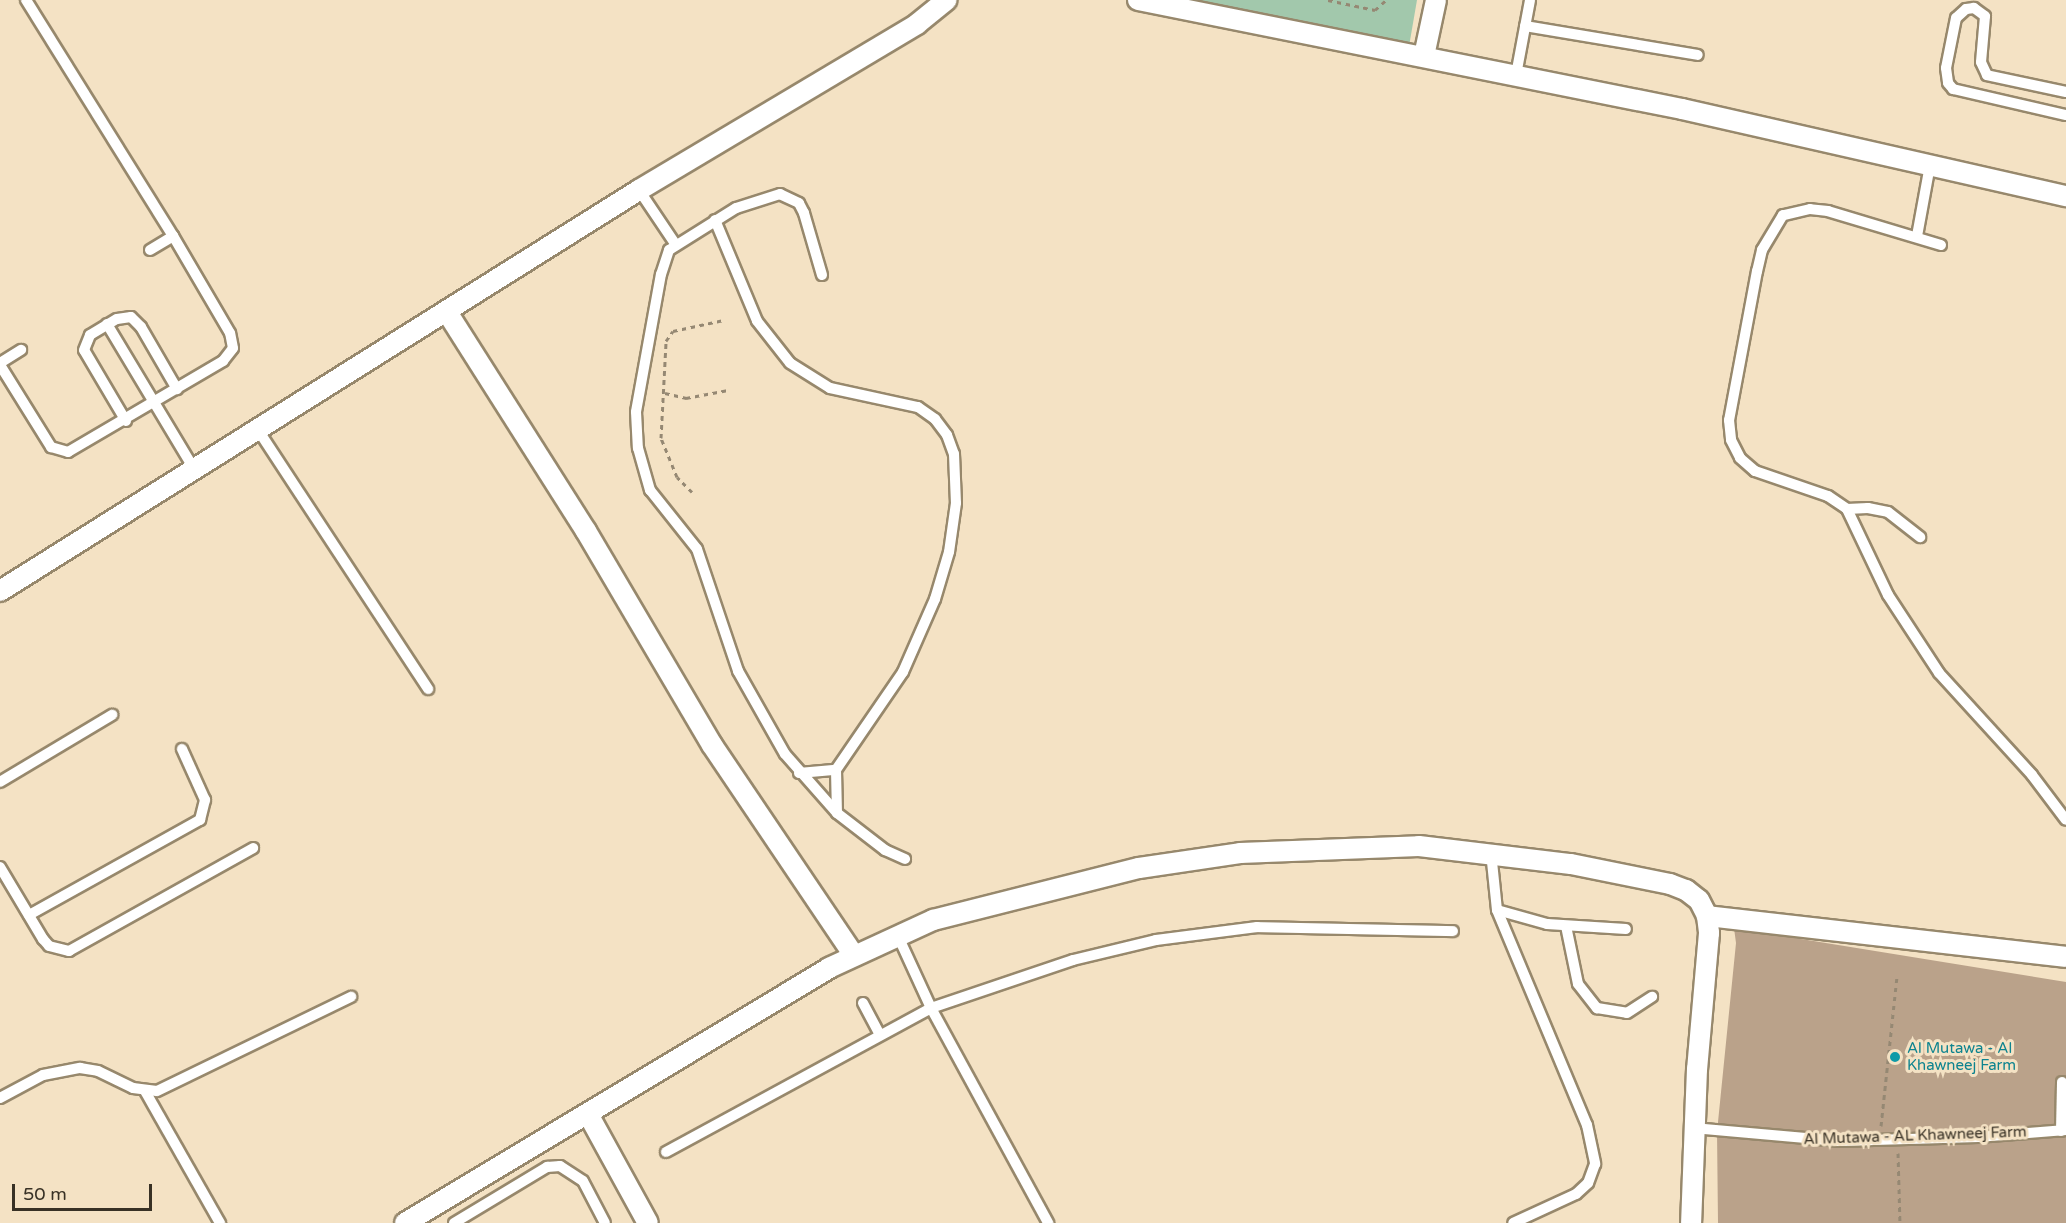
<!DOCTYPE html>
<style>
body{margin:0}
#map{position:relative;width:2066px;height:1223px;overflow:hidden;background:#f4e2c4;font-family:"Varela Round",sans-serif}
div>[style]{position:absolute}
.green>*{inset:0;background:#a2c8ac}
.building>*{inset:0;background:#baa28a}
.path>*{height:3px;margin-top:-1.5px;transform-origin:0;background:repeating-linear-gradient(90deg,#958873 0 4.5px,transparent 0 9px)}
.roads{filter:drop-shadow(2px 0 #97886c) drop-shadow(-2px 0 #97886c) drop-shadow(0 2px #97886c) drop-shadow(0 -2px #97886c)}
.lane>*{height:10px;margin:-5px;padding:0 5px;transform-origin:5px;border-radius:5px;background:#fff}
.street>*{height:20px;margin:-10px;padding:0 10px;transform-origin:10px;border-radius:10px;background:#fff}
.dots>*{width:16px;height:16px;translate:-50% -50%;box-sizing:border-box;border:3px solid #f4e2c4;border-radius:50%}
span{translate:-50% -50%;white-space:nowrap;text-align:center;line-height:1.15;-webkit-text-stroke:6px #f4e2c4;paint-order:stroke}
.culture-label{font-size:15px;color:#0d838f}
.left{translate:0 -50%;text-align:left}
.street-label{font-size:15px;color:#383125}
.scale{position:absolute;left:12px;top:1184px;width:140px;height:27px;box-sizing:border-box;border:3px solid #383125;border-top:0;padding-left:8px;font-size:18px;line-height:21px;white-space:nowrap;color:#383125;-webkit-text-stroke:4px #f4e2c4;paint-order:stroke}
</style>
<div id="map">
<div class="green">
<div style="clip-path:polygon(1146px 0,1417px 0,1407px 58px)"></div>
</div>
<div class="building">
<div style="clip-path:polygon(1734px 928px,2066px 982px,2066px 1223px,1718px 1223px,1717px 1132px,1736px 943px)"></div>
</div>
<div class="path">
<div style="left:1328px;top:0;width:48px;rotate:12deg"></div>
<div style="left:1375px;top:10px;width:15px;rotate:-42deg"></div>
<div style="left:665px;top:393px;width:22px;rotate:13deg"></div>
<div style="left:686px;top:398px;width:43px;rotate:-10.8deg"></div>
<div style="left:692px;top:492px;width:21px;rotate:-135deg"></div>
<div style="left:677px;top:477px;width:42px;rotate:-112.3deg"></div>
<div style="left:661px;top:438px;width:97px;rotate:-87deg"></div>
<div style="left:666px;top:341px;width:12px;rotate:-55deg"></div>
<div style="left:673px;top:331px;width:52px;rotate:-12.2deg"></div>
<div style="left:1881px;top:1126px;width:151px;rotate:-83.9deg"></div>
<div style="left:1898px;top:1153px;width:70px;rotate:88.4deg"></div>
</div>
<div class="roads">
<div class="lane">
<div style="left:1525px;top:26px;width:175px;rotate:9.5deg"></div>
<div style="left:1516px;top:75px;width:76px;rotate:-79.4deg"></div>
<div style="left:2066px;top:92px;width:81px;rotate:-167.9deg"></div>
<div style="left:1987px;top:75px;width:14px;rotate:-115deg"></div>
<div style="left:1981px;top:62px;width:46px;rotate:-85deg"></div>
<div style="left:1985px;top:16px;width:14px;rotate:-144deg"></div>
<div style="left:1974px;top:8px;width:8px;rotate:173deg"></div>
<div style="left:1966px;top:9px;width:13px;rotate:138deg"></div>
<div style="left:1956px;top:18px;width:51px;rotate:101.3deg"></div>
<div style="left:1946px;top:68px;width:15px;rotate:82deg"></div>
<div style="left:1948px;top:83px;width:8px;rotate:50deg"></div>
<div style="left:1953px;top:89px;width:116px;rotate:13deg"></div>
<div style="left:639px;top:190px;width:66px;rotate:56.1deg"></div>
<div style="left:715px;top:220px;width:109px;rotate:67.4deg"></div>
<div style="left:757px;top:321px;width:53px;rotate:51.8deg"></div>
<div style="left:790px;top:363px;width:47px;rotate:32deg"></div>
<div style="left:830px;top:388px;width:90px;rotate:12.2deg"></div>
<div style="left:918px;top:407px;width:21px;rotate:35deg"></div>
<div style="left:935px;top:419px;width:20px;rotate:53deg"></div>
<div style="left:947px;top:435px;width:20px;rotate:70deg"></div>
<div style="left:954px;top:454px;width:49px;rotate:87.7deg"></div>
<div style="left:956px;top:503px;width:49px;rotate:98.1deg"></div>
<div style="left:949px;top:552px;width:49px;rotate:106.6deg"></div>
<div style="left:935px;top:599px;width:80px;rotate:113.7deg"></div>
<div style="left:903px;top:672px;width:119px;rotate:124.4deg"></div>
<div style="left:836px;top:770px;width:43px;rotate:88.7deg"></div>
<div style="left:1917px;top:236px;width:72px;rotate:-79.6deg"></div>
<div style="left:1941px;top:245px;width:118px;rotate:-163.3deg"></div>
<div style="left:1828px;top:211px;width:18px;rotate:-174deg"></div>
<div style="left:1810px;top:209px;width:28px;rotate:167deg"></div>
<div style="left:1783px;top:215px;width:41px;rotate:121deg"></div>
<div style="left:1762px;top:250px;width:22px;rotate:103deg"></div>
<div style="left:1757px;top:271px;width:152px;rotate:100.6deg"></div>
<div style="left:1729px;top:420px;width:20px;rotate:84deg"></div>
<div style="left:1731px;top:440px;width:20px;rotate:63deg"></div>
<div style="left:1740px;top:458px;width:20px;rotate:41deg"></div>
<div style="left:1755px;top:471px;width:77px;rotate:18.9deg"></div>
<div style="left:1828px;top:496px;width:23px;rotate:34deg"></div>
<div style="left:1847px;top:509px;width:95px;rotate:64.5deg"></div>
<div style="left:1888px;top:595px;width:93px;rotate:56.8deg"></div>
<div style="left:1939px;top:673px;width:138px;rotate:47.6deg"></div>
<div style="left:2032px;top:775px;width:56px;rotate:52.9deg"></div>
<div style="left:150px;top:250px;width:27px;rotate:-31deg"></div>
<div style="left:822px;top:275px;width:65px;rotate:-106.2deg"></div>
<div style="left:804px;top:213px;width:11px;rotate:-117deg"></div>
<div style="left:799px;top:203px;width:21px;rotate:-155deg"></div>
<div style="left:780px;top:194px;width:46px;rotate:162.3deg"></div>
<div style="left:736px;top:208px;width:79px;rotate:147.9deg"></div>
<div style="left:669px;top:250px;width:25px;rotate:108deg"></div>
<div style="left:661px;top:274px;width:140px;rotate:100.3deg"></div>
<div style="left:636px;top:412px;width:36px;rotate:87deg"></div>
<div style="left:638px;top:448px;width:44px;rotate:74.1deg"></div>
<div style="left:650px;top:490px;width:75px;rotate:51.5deg"></div>
<div style="left:697px;top:549px;width:129px;rotate:71.4deg"></div>
<div style="left:738px;top:671px;width:95px;rotate:60.5deg"></div>
<div style="left:785px;top:754px;width:79px;rotate:48.6deg"></div>
<div style="left:837px;top:813px;width:61px;rotate:37.6deg"></div>
<div style="left:885px;top:850px;width:22px;rotate:24deg"></div>
<div style="left:107px;top:324px;width:169px;rotate:59deg"></div>
<div style="left:0;top:363px;width:25px;rotate:-32deg"></div>
<div style="left:0;top:365px;width:97px;rotate:58.1deg"></div>
<div style="left:51px;top:447px;width:18px;rotate:16deg"></div>
<div style="left:68px;top:452px;width:180px;rotate:-30.4deg"></div>
<div style="left:223px;top:361px;width:16px;rotate:-52deg"></div>
<div style="left:233px;top:348px;width:15px;rotate:-101deg"></div>
<div style="left:230px;top:333px;width:113px;rotate:-120.4deg"></div>
<div style="left:173px;top:236px;width:278px;rotate:-121.9deg"></div>
<div style="left:126px;top:421px;width:82px;rotate:-120.6deg"></div>
<div style="left:84px;top:350px;width:16px;rotate:-68deg"></div>
<div style="left:90px;top:335px;width:31px;rotate:-31deg"></div>
<div style="left:117px;top:319px;width:14px;rotate:-8deg"></div>
<div style="left:131px;top:317px;width:14px;rotate:45deg"></div>
<div style="left:141px;top:327px;width:72px;rotate:59.9deg"></div>
<div style="left:258px;top:430px;width:310px;rotate:56.7deg"></div>
<div style="left:1847px;top:509px;width:21px;rotate:-3deg"></div>
<div style="left:1868px;top:508px;width:20px;rotate:11deg"></div>
<div style="left:1888px;top:512px;width:41px;rotate:38deg"></div>
<div style="left:799px;top:773px;width:37px;rotate:-5deg"></div>
<div style="left:0;top:782px;width:131px;rotate:-30.9deg"></div>
<div style="left:1491px;top:852px;width:58px;rotate:84.1deg"></div>
<div style="left:1497px;top:910px;width:233px;rotate:67.3deg"></div>
<div style="left:1587px;top:1125px;width:40px;rotate:78deg"></div>
<div style="left:1595px;top:1164px;width:20px;rotate:110deg"></div>
<div style="left:1588px;top:1183px;width:16px;rotate:137deg"></div>
<div style="left:1576px;top:1194px;width:69px;rotate:155.3deg"></div>
<div style="left:0;top:867px;width:84px;rotate:59.2deg"></div>
<div style="left:43px;top:939px;width:9px;rotate:49deg"></div>
<div style="left:49px;top:946px;width:21px;rotate:14deg"></div>
<div style="left:69px;top:951px;width:211px;rotate:-29.2deg"></div>
<div style="left:1497px;top:910px;width:52px;rotate:15.6deg"></div>
<div style="left:1547px;top:924px;width:79px;rotate:3.6deg"></div>
<div style="left:29px;top:915px;width:196px;rotate:-29.1deg"></div>
<div style="left:200px;top:820px;width:21px;rotate:-76deg"></div>
<div style="left:205px;top:800px;width:56px;rotate:-114.3deg"></div>
<div style="left:1566px;top:926px;width:59px;rotate:78.3deg"></div>
<div style="left:1578px;top:984px;width:31px;rotate:52deg"></div>
<div style="left:1597px;top:1008px;width:30px;rotate:9deg"></div>
<div style="left:1627px;top:1013px;width:30px;rotate:-33deg"></div>
<div style="left:897px;top:934px;width:81px;rotate:65.3deg"></div>
<div style="left:931px;top:1008px;width:245px;rotate:61.4deg"></div>
<div style="left:863px;top:1003px;width:34px;rotate:62deg"></div>
<div style="left:145px;top:1091px;width:152px;rotate:60.4deg"></div>
<div style="left:0;top:1098px;width:49px;rotate:-28.1deg"></div>
<div style="left:43px;top:1075px;width:38px;rotate:-11deg"></div>
<div style="left:80px;top:1068px;width:18px;rotate:9deg"></div>
<div style="left:98px;top:1071px;width:39px;rotate:26deg"></div>
<div style="left:133px;top:1088px;width:24px;rotate:7deg"></div>
<div style="left:157px;top:1091px;width:216px;rotate:-25.9deg"></div>
<div style="left:1693px;top:1128px;width:147px;rotate:5.1deg"></div>
<div style="left:1839px;top:1141px;width:139px;rotate:-1.6deg"></div>
<div style="left:1978px;top:1137px;width:88px;rotate:-4.5deg"></div>
<div style="left:2061px;top:1131px;width:49px;rotate:-88.8deg"></div>
<div style="left:666px;top:1152px;width:302px;rotate:-28.5deg"></div>
<div style="left:931px;top:1008px;width:150px;rotate:-18.7deg"></div>
<div style="left:1073px;top:960px;width:85px;rotate:-13.5deg"></div>
<div style="left:1156px;top:940px;width:102px;rotate:-7.3deg"></div>
<div style="left:1257px;top:927px;width:196px;rotate:1.2deg"></div>
<div style="left:454px;top:1223px;width:109px;rotate:-31.1deg"></div>
<div style="left:547px;top:1167px;width:13px;rotate:-4deg"></div>
<div style="left:560px;top:1166px;width:27px;rotate:33deg"></div>
<div style="left:583px;top:1181px;width:47px;rotate:62.4deg"></div>
</div>
<div class="street">
<div style="left:1138px;top:0;width:555px;rotate:11.33deg"></div>
<div style="left:1682px;top:109px;width:394px;rotate:12.8deg"></div>
<div style="left:1424px;top:56px;width:57px;rotate:-77.9deg"></div>
<div style="left:447px;top:312px;width:259px;rotate:57.6deg"></div>
<div style="left:586px;top:531px;width:248px;rotate:59.5deg"></div>
<div style="left:712px;top:745px;width:252px;rotate:56deg"></div>
<div style="left:0;top:591px;width:754px;rotate:-32.11deg"></div>
<div style="left:639px;top:190px;width:324px;rotate:-30.8deg"></div>
<div style="left:917px;top:24px;width:38px;rotate:-39deg"></div>
<div style="left:1707px;top:916px;width:361px;rotate:6.5deg"></div>
<div style="left:588px;top:1114px;width:124px;rotate:61.2deg"></div>
<div style="left:405px;top:1223px;width:495px;rotate:-31deg"></div>
<div style="left:829px;top:968px;width:115px;rotate:-24.8deg"></div>
<div style="left:933px;top:920px;width:212px;rotate:-14.2deg"></div>
<div style="left:1139px;top:868px;width:102px;rotate:-8.4deg"></div>
<div style="left:1240px;top:853px;width:179px;rotate:-2.2deg"></div>
<div style="left:1419px;top:846px;width:153px;rotate:6.8deg"></div>
<div style="left:1571px;top:864px;width:101px;rotate:11.4deg"></div>
<div style="left:1670px;top:884px;width:17px;rotate:21deg"></div>
<div style="left:1686px;top:890px;width:16px;rotate:38deg"></div>
<div style="left:1699px;top:900px;width:18px;rotate:63deg"></div>
<div style="left:1707px;top:916px;width:17px;rotate:83deg"></div>
<div style="left:1709px;top:933px;width:137px;rotate:95deg"></div>
<div style="left:1697px;top:1069px;width:154px;rotate:92.2deg"></div>
</div>
</div>
<div class="dots">
<div style="left:1895px;top:1057px;background:#0f9aa8"></div>
</div>
<div class="culture-label">
<span class="left" style="left:1907px;top:1057px">Al Mutawa - Al<br>Khawneej Farm</span>
</div>
<div class="street-label">
<span style="left:1915px;top:1136px;rotate:-2deg">Al Mutawa - AL Khawneej Farm</span>
</div>
<div class="scale">50 m</div>
</div>
